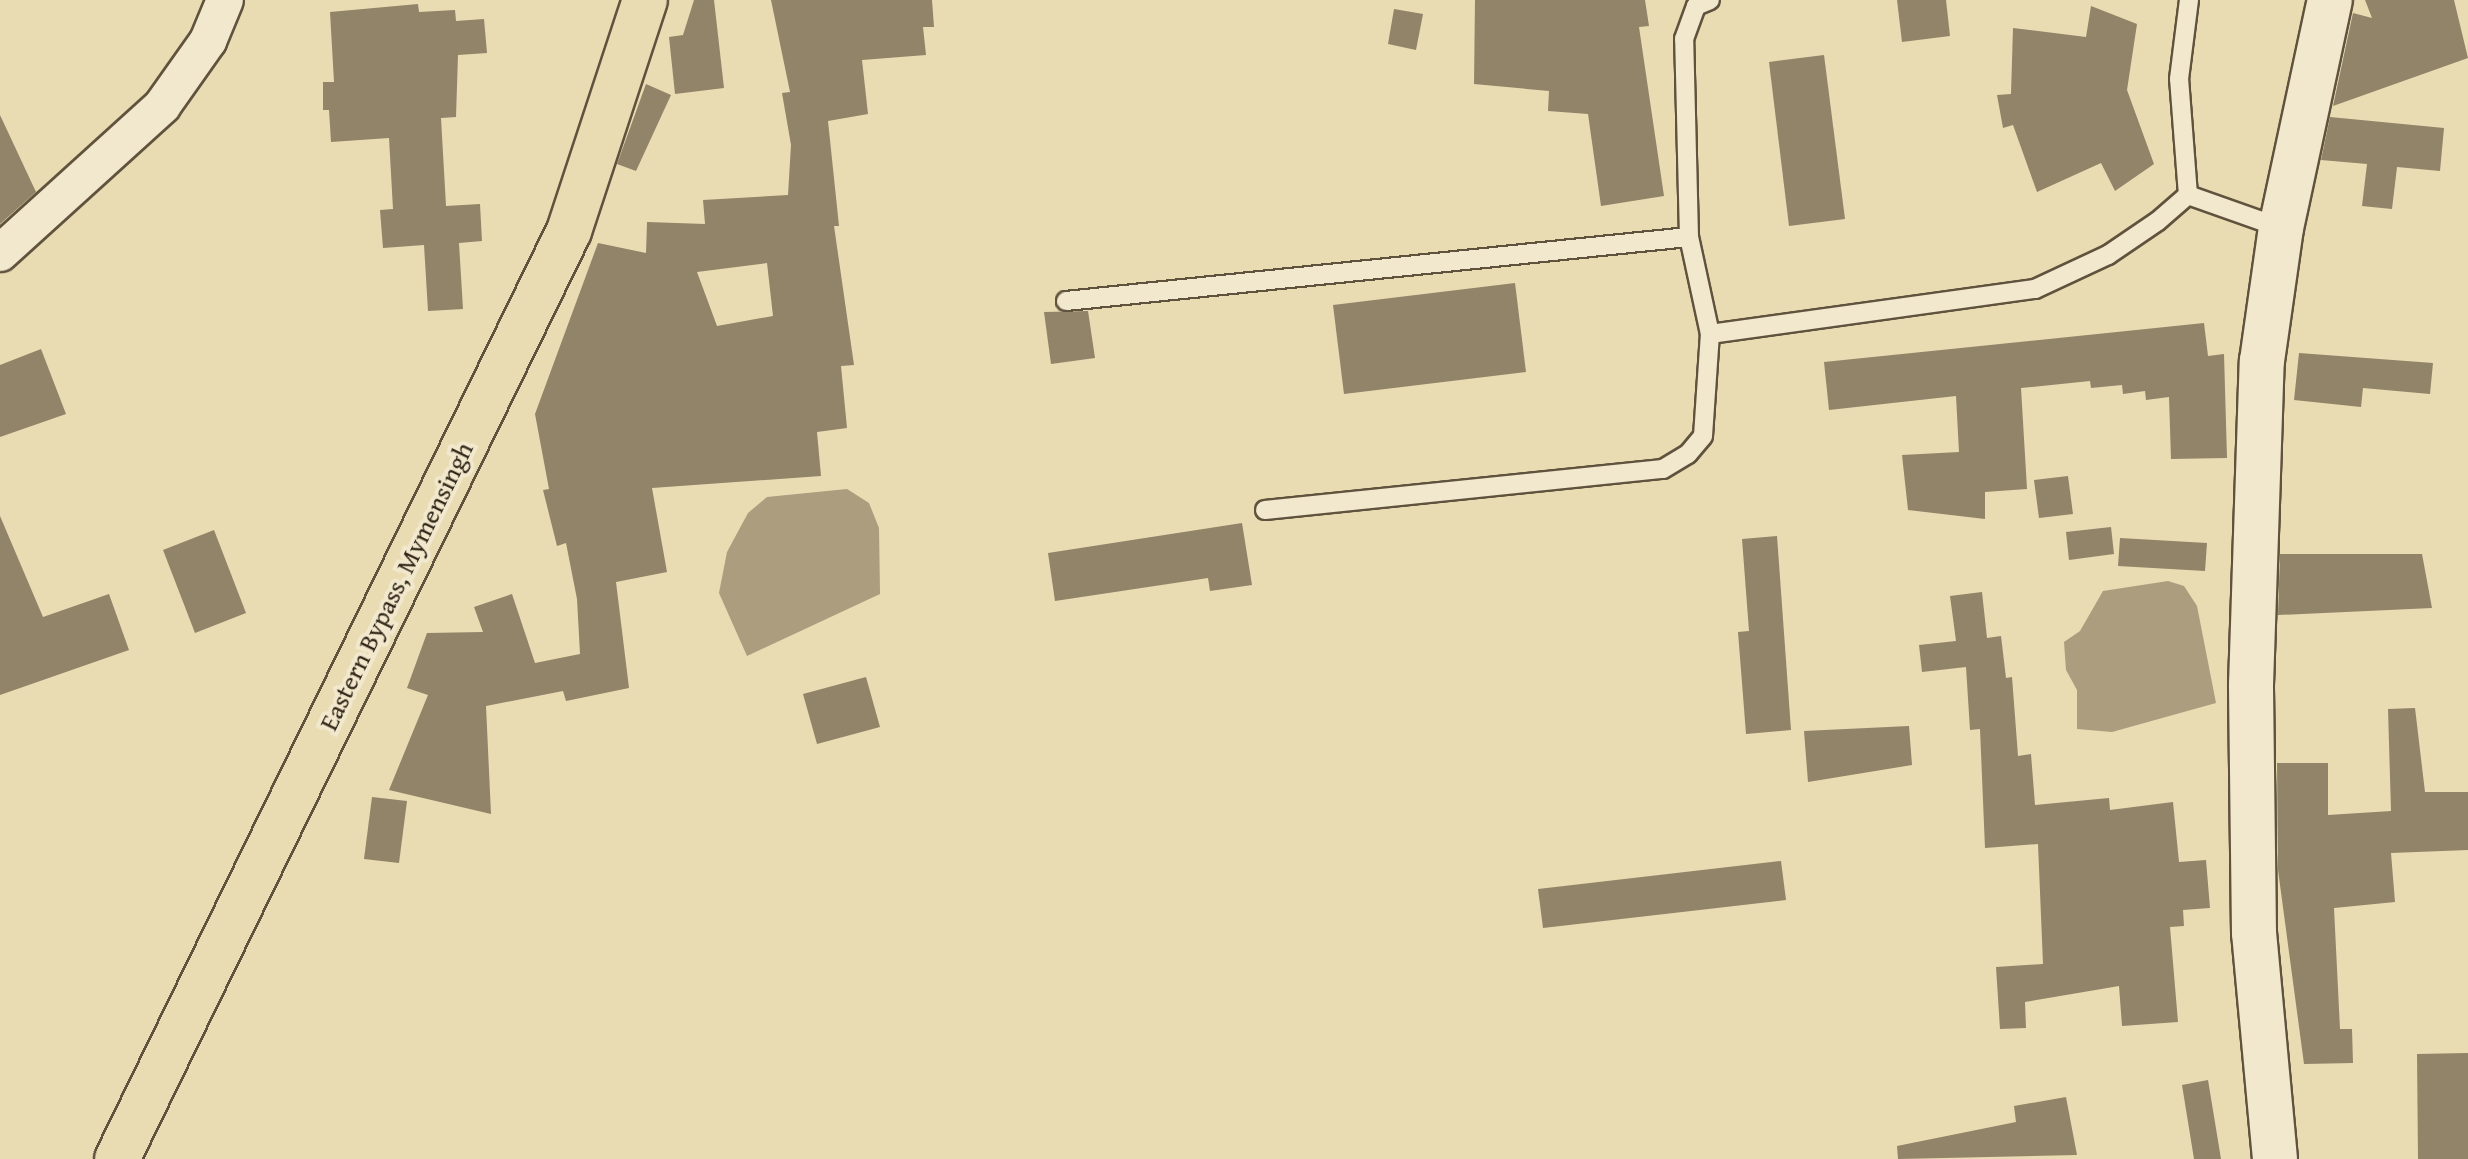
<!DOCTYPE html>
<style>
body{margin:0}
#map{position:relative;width:2468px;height:1159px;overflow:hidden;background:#e9dbb2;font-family:"Gentium Book Plus",serif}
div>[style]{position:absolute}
.water>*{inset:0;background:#ab9d7d}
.building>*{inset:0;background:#918468}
.roads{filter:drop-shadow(2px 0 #60533e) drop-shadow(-2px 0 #60533e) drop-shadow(0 2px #60533e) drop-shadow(0 -2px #60533e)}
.service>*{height:18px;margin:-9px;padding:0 9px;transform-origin:9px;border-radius:9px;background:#f1e8cd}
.minor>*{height:36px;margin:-18px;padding:0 18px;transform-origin:18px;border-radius:18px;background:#f1e8cd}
.tertiary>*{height:44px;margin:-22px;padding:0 22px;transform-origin:22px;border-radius:22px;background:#f1e8cd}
.trunk>*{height:44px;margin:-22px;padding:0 22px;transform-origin:22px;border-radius:22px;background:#e9dbb2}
span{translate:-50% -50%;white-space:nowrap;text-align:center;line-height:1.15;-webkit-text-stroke:8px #f1e8cd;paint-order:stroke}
.street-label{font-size:26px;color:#322617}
</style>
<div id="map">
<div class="water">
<div style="clip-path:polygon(847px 489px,869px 503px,879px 528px,880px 594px,747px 656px,719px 593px,727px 552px,748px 513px,767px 497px)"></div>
<div style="clip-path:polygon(2168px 581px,2184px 586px,2197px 606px,2216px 703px,2112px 732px,2077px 729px,2077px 690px,2066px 670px,2064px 642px,2080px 631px,2103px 591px)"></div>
</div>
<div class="building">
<div style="clip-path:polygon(694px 0,714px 0,724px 88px,675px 94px,669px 37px,683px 35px)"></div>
<div style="clip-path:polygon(evenodd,771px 0,932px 0,934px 27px,923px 27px,926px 55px,862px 60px,868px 114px,828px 121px,839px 226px,834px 226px,854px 365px,841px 366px,847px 428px,817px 432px,821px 476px,652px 488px,667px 572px,616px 582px,629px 688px,566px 701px,563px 691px,486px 706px,491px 814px,389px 790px,428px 695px,407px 688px,427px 633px,483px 632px,474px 607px,512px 594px,535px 663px,580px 654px,577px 599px,566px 543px,557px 546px,543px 490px,549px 489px,535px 414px,598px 243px,646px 253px,647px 222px,705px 224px,703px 200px,788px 195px,791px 145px,782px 93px,790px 92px,771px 0,767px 263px,773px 316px,717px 326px,697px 272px,767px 263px)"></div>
<div style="clip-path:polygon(1475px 0,1645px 0,1649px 26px,1639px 27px,1664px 196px,1601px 206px,1588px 114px,1548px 111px,1549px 91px,1474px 84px)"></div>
<div style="clip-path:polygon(1897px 0,1946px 0,1950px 36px,1902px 42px)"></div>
<div style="clip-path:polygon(2365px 0,2454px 0,2468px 58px,2333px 106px,2353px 13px,2372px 18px)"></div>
<div style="clip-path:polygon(418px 4px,419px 12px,455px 10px,456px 21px,484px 19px,487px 53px,458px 55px,456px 117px,441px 118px,446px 206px,480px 204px,482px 241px,459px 243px,463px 309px,428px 311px,424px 245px,383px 248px,380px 210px,393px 209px,389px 138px,331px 142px,329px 110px,323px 110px,323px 82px,334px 82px,330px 12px)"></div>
<div style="clip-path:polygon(2091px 6px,2137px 24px,2127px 90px,2154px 164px,2115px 191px,2101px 163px,2037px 192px,2013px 125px,2003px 128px,1997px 95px,2011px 94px,2013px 28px,2086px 37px)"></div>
<div style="clip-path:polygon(1394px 9px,1423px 14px,1416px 50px,1388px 44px)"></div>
<div style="clip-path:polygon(1824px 55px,1845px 219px,1789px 226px,1769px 62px)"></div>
<div style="clip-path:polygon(646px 84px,671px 95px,636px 171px,617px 164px)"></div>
<div style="clip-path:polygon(0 115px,36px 192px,0 224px)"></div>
<div style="clip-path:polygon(2330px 117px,2444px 128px,2440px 171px,2397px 167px,2392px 209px,2362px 206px,2367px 164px,2321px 160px)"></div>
<div style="clip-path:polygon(1515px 283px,1526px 372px,1344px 394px,1333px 305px)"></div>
<div style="clip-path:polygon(1088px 311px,1095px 358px,1051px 364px,1044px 312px)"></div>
<div style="clip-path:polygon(2204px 323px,2208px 356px,2224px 354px,2227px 458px,2171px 459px,2169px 397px,2146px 400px,2145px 391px,2123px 394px,2122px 385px,2091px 388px,2090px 381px,2021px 388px,2027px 489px,1985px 492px,1985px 519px,1908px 510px,1902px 455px,1959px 452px,1956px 396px,1829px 410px,1824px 362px)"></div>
<div style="clip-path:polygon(41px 349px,66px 414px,0 437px,0 365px)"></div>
<div style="clip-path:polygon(2299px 353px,2433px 363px,2430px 394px,2363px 388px,2361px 407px,2294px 400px)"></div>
<div style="clip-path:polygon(2068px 476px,2073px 514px,2039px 518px,2034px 480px)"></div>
<div style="clip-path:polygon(0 516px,43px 617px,109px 594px,129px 650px,0 695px)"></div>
<div style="clip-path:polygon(1242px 523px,1252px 585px,1210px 591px,1208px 578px,1055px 601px,1048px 553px)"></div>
<div style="clip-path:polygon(2111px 527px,2114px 554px,2069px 560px,2066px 532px)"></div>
<div style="clip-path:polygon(214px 530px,246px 613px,195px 633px,163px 550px)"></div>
<div style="clip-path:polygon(1777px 536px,1791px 730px,1746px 734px,1738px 632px,1749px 631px,1742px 539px)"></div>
<div style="clip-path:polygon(2120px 538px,2207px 543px,2205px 571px,2118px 566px)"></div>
<div style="clip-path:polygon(2280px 554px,2422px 554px,2432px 608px,2278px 615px)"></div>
<div style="clip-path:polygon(1982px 592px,1987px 638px,2001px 636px,2006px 678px,2012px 677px,2018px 756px,2031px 754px,2035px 805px,2109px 798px,2110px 810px,2173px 802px,2179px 862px,2206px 860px,2210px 908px,2183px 910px,2184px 926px,2170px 927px,2178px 1022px,2122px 1026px,2119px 986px,2025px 1002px,2026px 1028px,2000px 1029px,1996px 967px,2043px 964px,2038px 844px,1985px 848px,1980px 729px,1970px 730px,1966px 667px,1922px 672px,1919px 645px,1956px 641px,1950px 596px)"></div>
<div style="clip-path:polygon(866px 677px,880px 727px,817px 744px,803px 694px)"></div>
<div style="clip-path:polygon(2415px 708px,2425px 792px,2468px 792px,2468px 850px,2391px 853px,2395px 902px,2334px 908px,2340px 1029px,2352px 1029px,2353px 1063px,2304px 1064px,2278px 870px,2277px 763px,2328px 763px,2328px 815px,2391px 811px,2388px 709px)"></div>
<div style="clip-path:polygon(1909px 726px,1912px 765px,1808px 782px,1804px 731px)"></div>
<div style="clip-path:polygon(372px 797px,407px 801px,399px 863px,364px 859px)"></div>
<div style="clip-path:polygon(1781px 861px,1786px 900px,1543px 928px,1538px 889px)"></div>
<div style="clip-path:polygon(2468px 1053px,2468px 1159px,2418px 1159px,2417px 1054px)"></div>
<div style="clip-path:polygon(2208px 1080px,2221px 1159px,2194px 1159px,2182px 1085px)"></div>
<div style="clip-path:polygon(2066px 1097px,2077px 1155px,1898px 1159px,1897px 1146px,2016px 1122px,2014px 1106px)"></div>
</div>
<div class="roads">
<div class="service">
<div style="left:2188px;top:195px;width:99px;rotate:19.5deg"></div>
<div style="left:1066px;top:301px;width:626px;rotate:-5.87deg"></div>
<div style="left:1710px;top:334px;width:328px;rotate:-7.9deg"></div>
<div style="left:2035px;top:289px;width:81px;rotate:-25deg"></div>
<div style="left:2108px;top:255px;width:60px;rotate:-34.2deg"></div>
<div style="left:2158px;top:221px;width:40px;rotate:-41deg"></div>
<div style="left:2188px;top:195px;width:116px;rotate:-94.4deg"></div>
<div style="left:2179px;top:79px;width:80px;rotate:-82.8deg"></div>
<div style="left:1265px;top:510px;width:400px;rotate:-5.9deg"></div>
<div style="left:1663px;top:469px;width:29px;rotate:-31deg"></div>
<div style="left:1688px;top:454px;width:23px;rotate:-50deg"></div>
<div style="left:1703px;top:436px;width:102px;rotate:-86.1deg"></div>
<div style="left:1710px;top:334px;width:99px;rotate:-102.2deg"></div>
<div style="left:1689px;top:237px;width:198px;rotate:-91.4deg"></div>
<div style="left:1684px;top:39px;width:35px;rotate:-70deg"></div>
<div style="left:1696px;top:6px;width:15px;rotate:-23deg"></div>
</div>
<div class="minor">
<div style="left:0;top:253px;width:219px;rotate:-42.2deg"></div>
<div style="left:162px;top:106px;width:80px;rotate:-54.7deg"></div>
<div style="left:208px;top:41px;width:44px;rotate:-67.5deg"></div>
</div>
<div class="tertiary">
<div style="left:2275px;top:1159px;width:227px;rotate:-95.3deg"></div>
<div style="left:2254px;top:933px;width:248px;rotate:-90.7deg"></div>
<div style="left:2251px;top:685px;width:324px;rotate:-88.1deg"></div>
<div style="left:2262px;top:361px;width:134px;rotate:-81.9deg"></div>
<div style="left:2281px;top:228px;width:233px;rotate:-77.9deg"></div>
</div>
<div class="trunk">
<div style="left:117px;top:1159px;width:1032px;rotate:-64.03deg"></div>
<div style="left:569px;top:231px;width:243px;rotate:-71.8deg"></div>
</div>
</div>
<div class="street-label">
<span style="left:396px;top:586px;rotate:-64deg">Eastern Bypass, Mymensingh</span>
</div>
</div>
